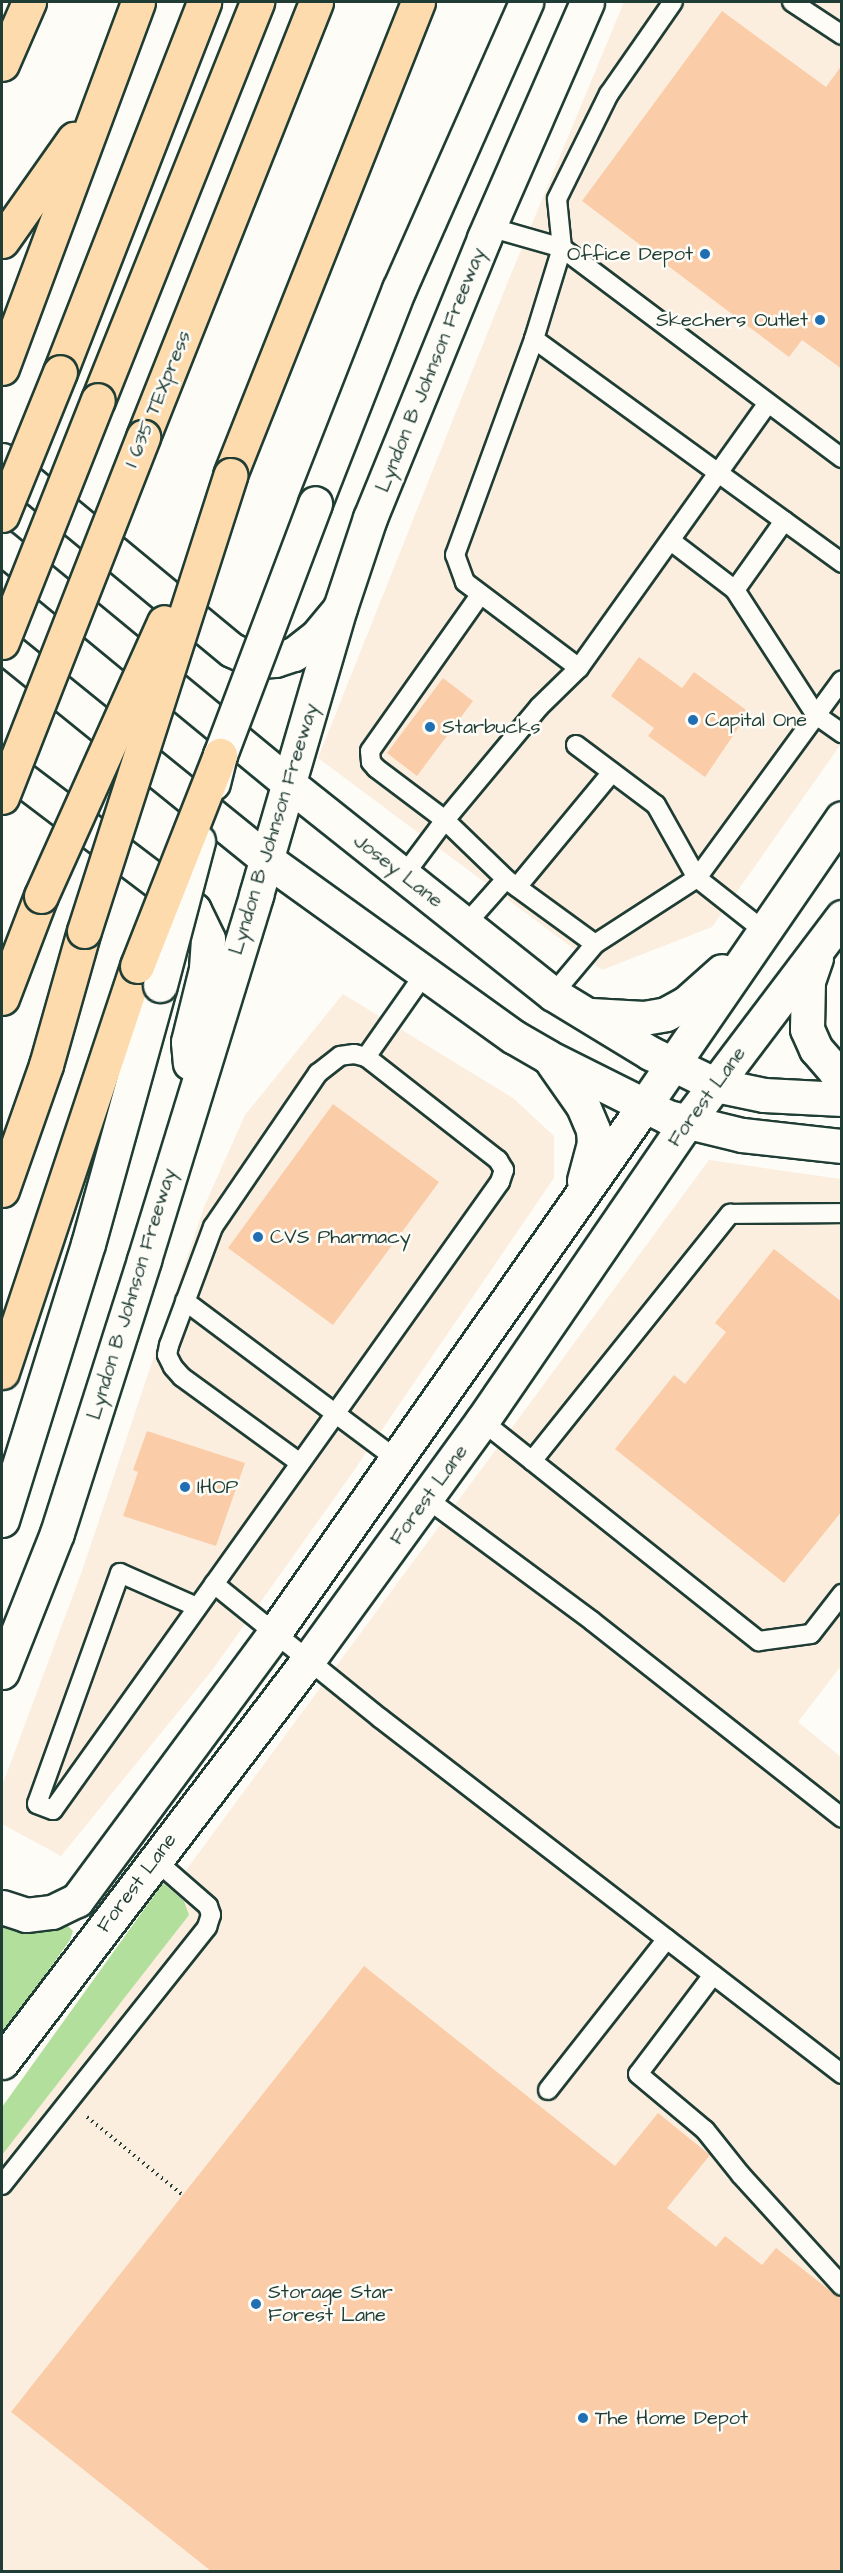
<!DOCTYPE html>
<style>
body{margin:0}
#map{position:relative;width:843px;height:2573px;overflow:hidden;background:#fdfcf7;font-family:"Architects Daughter",sans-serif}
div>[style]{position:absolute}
.built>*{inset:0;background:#fceedf}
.green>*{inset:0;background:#b3df9d}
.building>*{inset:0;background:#facda8}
.path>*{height:4px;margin-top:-2px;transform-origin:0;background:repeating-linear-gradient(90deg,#1f3d34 0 1.5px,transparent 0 6px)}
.roads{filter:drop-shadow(2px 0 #1f3d34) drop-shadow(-2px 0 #1f3d34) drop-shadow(0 2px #1f3d34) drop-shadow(0 -2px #1f3d34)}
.lane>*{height:18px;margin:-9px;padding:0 9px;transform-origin:9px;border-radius:9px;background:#fdfcf7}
.secondary>*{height:33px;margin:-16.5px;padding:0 16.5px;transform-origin:16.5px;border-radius:16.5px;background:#fdfcf7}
.highway>*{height:33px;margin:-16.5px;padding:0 16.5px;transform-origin:16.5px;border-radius:16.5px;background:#fedbac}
.bridges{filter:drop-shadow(2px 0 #1f3d34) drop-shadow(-2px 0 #1f3d34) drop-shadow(0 2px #1f3d34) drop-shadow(0 -2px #1f3d34)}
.secondary-bridge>*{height:33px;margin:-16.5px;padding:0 16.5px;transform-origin:16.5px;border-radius:16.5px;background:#fdfcf7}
.highway-bridge>*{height:33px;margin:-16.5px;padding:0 16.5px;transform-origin:16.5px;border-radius:16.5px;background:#fedbac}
.dots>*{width:16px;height:16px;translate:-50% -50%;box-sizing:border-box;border:3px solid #fdfcf7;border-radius:50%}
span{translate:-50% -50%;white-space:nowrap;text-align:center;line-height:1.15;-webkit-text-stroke:5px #fdfcf7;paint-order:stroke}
.poi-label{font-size:20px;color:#1f3d34}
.right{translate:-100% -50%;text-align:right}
.left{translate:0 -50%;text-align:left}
.street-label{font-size:20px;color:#1f3d34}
.frame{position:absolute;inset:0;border:3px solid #1f3d34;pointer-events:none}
</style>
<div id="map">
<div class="built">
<div style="clip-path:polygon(624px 2px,841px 2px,841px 744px,712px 927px,602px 970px,318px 758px,509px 279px)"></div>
<div style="clip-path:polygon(343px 994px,513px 1098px,554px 1136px,554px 1178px,353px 1472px,213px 1669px,61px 1856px,2px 1824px,2px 1786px,82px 1571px,204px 1207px,245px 1115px)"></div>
<div style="clip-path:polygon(709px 1160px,841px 1179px,841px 1666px,798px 1722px,841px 1757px,841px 2571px,2px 2572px,2px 2120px)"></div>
</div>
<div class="green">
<div style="clip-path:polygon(163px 1883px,184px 1901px,189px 1915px,2px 2155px,2px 2107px)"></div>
<div style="clip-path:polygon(2px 1924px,36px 1929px,66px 1924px,73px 1931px,70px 1940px,2px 2036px)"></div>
</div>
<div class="building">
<div style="clip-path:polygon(722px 11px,826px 87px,842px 65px,842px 369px,802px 340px,789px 357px,582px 201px)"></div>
<div style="clip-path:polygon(639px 657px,682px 688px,694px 672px,749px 712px,705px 777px,648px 736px,654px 728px,611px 696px)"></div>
<div style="clip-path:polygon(443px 678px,473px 701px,417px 776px,387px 753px)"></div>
<div style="clip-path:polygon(333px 1104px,439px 1182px,333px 1325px,228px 1248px)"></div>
<div style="clip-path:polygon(774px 1249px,842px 1302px,842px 1511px,784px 1583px,615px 1449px,674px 1375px,685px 1384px,726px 1332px,715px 1323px)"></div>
<div style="clip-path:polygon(147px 1431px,245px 1463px,216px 1546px,123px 1516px,138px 1472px,133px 1470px)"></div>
<div style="clip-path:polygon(364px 1966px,615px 2166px,658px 2113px,710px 2155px,667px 2208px,716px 2247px,725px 2236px,762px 2265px,776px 2248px,842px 2300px,842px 2571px,211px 2571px,11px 2412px)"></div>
</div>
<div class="path">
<div style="left:87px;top:2117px;width:125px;rotate:39.2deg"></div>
</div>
<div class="roads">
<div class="lane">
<div style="left:792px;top:2px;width:60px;rotate:33.4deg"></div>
<div style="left:489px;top:227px;width:76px;rotate:16deg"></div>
<div style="left:562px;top:248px;width:350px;rotate:36.9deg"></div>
<div style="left:534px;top:339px;width:381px;rotate:36deg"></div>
<div style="left:671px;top:541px;width:81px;rotate:37.4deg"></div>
<div style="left:735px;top:590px;width:149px;rotate:57.1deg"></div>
<div style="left:816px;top:715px;width:32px;rotate:35deg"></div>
<div style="left:735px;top:590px;width:85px;rotate:-54.6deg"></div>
<div style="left:579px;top:668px;width:143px;rotate:-143deg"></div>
<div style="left:465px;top:582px;width:29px;rotate:-110deg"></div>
<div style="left:455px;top:555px;width:230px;rotate:-69.9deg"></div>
<div style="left:534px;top:339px;width:95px;rotate:-72.9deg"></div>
<div style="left:562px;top:248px;width:49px;rotate:-95.8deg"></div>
<div style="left:557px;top:199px;width:117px;rotate:-63.7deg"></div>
<div style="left:609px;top:94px;width:112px;rotate:-55.2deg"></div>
<div style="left:576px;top:745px;width:100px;rotate:36.9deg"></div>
<div style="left:656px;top:805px;width:84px;rotate:60.7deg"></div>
<div style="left:697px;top:878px;width:245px;rotate:-53.8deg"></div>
<div style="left:404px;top:875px;width:69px;rotate:-53.3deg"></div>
<div style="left:445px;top:820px;width:86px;rotate:-143deg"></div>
<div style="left:376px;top:768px;width:8px;rotate:-130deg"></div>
<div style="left:371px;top:762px;width:11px;rotate:-95deg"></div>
<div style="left:370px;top:751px;width:191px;rotate:-54.8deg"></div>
<div style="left:517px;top:887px;width:149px;rotate:-50.4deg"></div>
<div style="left:466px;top:924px;width:60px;rotate:-48.4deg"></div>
<div style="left:595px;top:944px;width:110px;rotate:-143.9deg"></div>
<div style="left:506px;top:879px;width:85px;rotate:-136deg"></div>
<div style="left:445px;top:820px;width:147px;rotate:-50.2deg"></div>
<div style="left:539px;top:707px;width:56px;rotate:-44.3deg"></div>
<div style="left:579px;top:668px;width:325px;rotate:-54.5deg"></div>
<div style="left:553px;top:994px;width:65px;rotate:-50deg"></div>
<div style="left:595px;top:944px;width:121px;rotate:-32.9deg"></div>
<div style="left:697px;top:878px;width:85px;rotate:38.3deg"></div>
<div style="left:366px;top:1057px;width:103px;rotate:-54.9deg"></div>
<div style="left:185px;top:1301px;width:262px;rotate:36.8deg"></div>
<div style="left:482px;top:1421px;width:354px;rotate:38.5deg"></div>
<div style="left:759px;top:1641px;width:52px;rotate:-7.7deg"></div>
<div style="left:811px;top:1634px;width:51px;rotate:-52.2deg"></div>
<div style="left:532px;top:1461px;width:317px;rotate:-51.3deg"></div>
<div style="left:730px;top:1214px;width:112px;rotate:-0.5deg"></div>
<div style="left:426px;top:1498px;width:207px;rotate:36.5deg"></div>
<div style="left:592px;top:1621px;width:318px;rotate:38.2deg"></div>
<div style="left:214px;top:1584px;width:213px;rotate:38.9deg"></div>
<div style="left:380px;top:1718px;width:583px;rotate:37.62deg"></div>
<div style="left:197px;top:1607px;width:84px;rotate:-156.2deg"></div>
<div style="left:120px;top:1573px;width:245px;rotate:109.8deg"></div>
<div style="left:37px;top:1804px;width:17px;rotate:21deg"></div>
<div style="left:53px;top:1810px;width:486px;rotate:-54.5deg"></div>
<div style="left:335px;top:1414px;width:285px;rotate:-54.6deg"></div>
<div style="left:500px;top:1182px;width:13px;rotate:-72deg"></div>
<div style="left:504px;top:1170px;width:12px;rotate:-121deg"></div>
<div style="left:498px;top:1160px;width:167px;rotate:-142deg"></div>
<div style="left:366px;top:1057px;width:12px;rotate:-166deg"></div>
<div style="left:354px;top:1054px;width:14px;rotate:172deg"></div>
<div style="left:340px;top:1056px;width:28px;rotate:142deg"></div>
<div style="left:318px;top:1073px;width:186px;rotate:124.3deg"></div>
<div style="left:213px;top:1227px;width:126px;rotate:110.4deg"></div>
<div style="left:169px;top:1345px;width:10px;rotate:101deg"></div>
<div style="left:167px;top:1355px;width:13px;rotate:63deg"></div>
<div style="left:173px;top:1367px;width:13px;rotate:48deg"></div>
<div style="left:182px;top:1377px;width:146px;rotate:36.1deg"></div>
<div style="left:713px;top:1975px;width:124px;rotate:127.1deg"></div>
<div style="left:638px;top:2074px;width:87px;rotate:39.9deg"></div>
<div style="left:705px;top:2130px;width:58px;rotate:51.3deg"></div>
<div style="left:741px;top:2175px;width:150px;rotate:47.7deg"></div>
<div style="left:548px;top:2090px;width:192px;rotate:-51.8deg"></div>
<div style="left:2px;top:2185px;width:330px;rotate:-51.5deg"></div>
<div style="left:207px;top:1927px;width:13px;rotate:-72deg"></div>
<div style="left:211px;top:1915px;width:9px;rotate:-108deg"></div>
<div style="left:208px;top:1906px;width:70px;rotate:-139deg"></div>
</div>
<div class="secondary">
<div style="left:2px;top:460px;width:298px;rotate:39.6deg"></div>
<div style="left:232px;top:650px;width:26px;rotate:25deg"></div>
<div style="left:256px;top:661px;width:19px;rotate:-3deg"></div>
<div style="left:275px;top:660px;width:20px;rotate:-18deg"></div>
<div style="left:294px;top:654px;width:28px;rotate:-38deg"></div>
<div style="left:316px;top:637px;width:33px;rotate:-50deg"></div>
<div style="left:315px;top:503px;width:230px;rotate:-68.6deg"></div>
<div style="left:399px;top:289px;width:314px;rotate:-66.1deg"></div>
<div style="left:2px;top:547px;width:372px;rotate:39.5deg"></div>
<div style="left:289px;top:784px;width:337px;rotate:38.5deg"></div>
<div style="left:553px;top:994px;width:114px;rotate:31.3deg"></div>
<div style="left:650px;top:1053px;width:73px;rotate:25.9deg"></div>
<div style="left:716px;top:1085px;width:49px;rotate:11.8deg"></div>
<div style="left:764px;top:1095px;width:78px;rotate:2.9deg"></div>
<div style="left:2px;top:645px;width:340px;rotate:39deg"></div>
<div style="left:266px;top:859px;width:305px;rotate:35.7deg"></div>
<div style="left:514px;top:1037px;width:39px;rotate:30deg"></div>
<div style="left:548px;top:1057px;width:134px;rotate:26.6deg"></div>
<div style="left:668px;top:1117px;width:76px;rotate:13.7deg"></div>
<div style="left:742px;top:1135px;width:101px;rotate:6.3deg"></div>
<div style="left:2px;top:764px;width:241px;rotate:37.2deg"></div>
<div style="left:194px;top:910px;width:32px;rotate:64deg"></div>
<div style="left:208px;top:939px;width:30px;rotate:94deg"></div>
<div style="left:206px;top:969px;width:75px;rotate:103.9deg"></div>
<div style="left:188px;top:1042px;width:21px;rotate:85deg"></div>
<div style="left:816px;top:958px;width:24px;rotate:109deg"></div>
<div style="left:808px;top:981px;width:48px;rotate:91.2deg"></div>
<div style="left:807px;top:1029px;width:22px;rotate:66deg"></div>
<div style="left:816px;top:1049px;width:28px;rotate:49deg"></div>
<div style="left:834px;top:1070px;width:9px;rotate:27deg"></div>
<div style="left:591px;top:1015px;width:53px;rotate:3.2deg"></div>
<div style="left:644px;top:1018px;width:22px;rotate:-10deg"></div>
<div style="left:666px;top:1014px;width:23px;rotate:-29deg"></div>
<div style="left:686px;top:1003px;width:48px;rotate:-41.6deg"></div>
<div style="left:553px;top:1063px;width:52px;rotate:55.1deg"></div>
<div style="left:583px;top:1106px;width:26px;rotate:67deg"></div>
<div style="left:593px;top:1130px;width:13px;rotate:86deg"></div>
<div style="left:594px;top:1143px;width:39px;rotate:105deg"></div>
<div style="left:2px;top:1520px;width:289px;rotate:-72.7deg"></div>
<div style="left:88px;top:1244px;width:269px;rotate:-74.5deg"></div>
<div style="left:2px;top:1672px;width:149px;rotate:-68.4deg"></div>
<div style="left:57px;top:1533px;width:287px;rotate:-72.3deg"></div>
<div style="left:144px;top:1260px;width:382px;rotate:-72.9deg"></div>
<div style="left:256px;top:895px;width:299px;rotate:-73.7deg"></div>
<div style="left:340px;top:608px;width:95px;rotate:-71.6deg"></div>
<div style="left:370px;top:518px;width:302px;rotate:-67.8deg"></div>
<div style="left:484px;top:238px;width:257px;rotate:-66.4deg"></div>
<div style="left:2px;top:1907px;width:25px;rotate:18deg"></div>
<div style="left:26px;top:1915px;width:26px;rotate:-7deg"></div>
<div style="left:52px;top:1912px;width:28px;rotate:-26deg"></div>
<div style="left:77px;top:1900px;width:333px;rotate:-53.5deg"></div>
<div style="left:275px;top:1632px;width:643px;rotate:-54.95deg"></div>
<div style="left:644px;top:1106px;width:349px;rotate:-55.5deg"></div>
<div style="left:2px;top:2062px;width:507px;rotate:-52.7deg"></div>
<div style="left:309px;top:1659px;width:294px;rotate:-54deg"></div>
<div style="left:482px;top:1421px;width:363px;rotate:-55.6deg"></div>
<div style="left:687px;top:1122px;width:257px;rotate:-52.9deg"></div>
</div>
<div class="highway">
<div style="left:2px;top:64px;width:68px;rotate:-66.5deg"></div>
<div style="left:2px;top:241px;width:125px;rotate:-54.8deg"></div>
<div style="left:2px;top:368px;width:390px;rotate:-69.6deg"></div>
<div style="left:60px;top:372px;width:397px;rotate:-68.7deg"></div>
<div style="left:98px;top:400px;width:429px;rotate:-68.2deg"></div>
<div style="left:143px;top:437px;width:468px;rotate:-68.3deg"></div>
<div style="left:230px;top:475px;width:509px;rotate:-68.32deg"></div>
<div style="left:2px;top:998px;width:109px;rotate:-69.1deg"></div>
<div style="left:2px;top:1190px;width:133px;rotate:-70.6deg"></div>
<div style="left:46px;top:1065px;width:139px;rotate:-74.2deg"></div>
<div style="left:2px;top:1372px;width:428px;rotate:-71.6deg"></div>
</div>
</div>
<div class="bridges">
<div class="secondary-bridge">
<div style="left:213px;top:783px;width:29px;rotate:-76deg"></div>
<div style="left:220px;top:755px;width:269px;rotate:-69.3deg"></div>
<div style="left:160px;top:985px;width:149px;rotate:-75.2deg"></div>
</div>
<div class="highway-bridge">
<div style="left:2px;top:515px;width:154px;rotate:-67.9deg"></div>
<div style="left:2px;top:642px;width:260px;rotate:-68.4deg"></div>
<div style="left:2px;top:797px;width:387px;rotate:-68.6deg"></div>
<div style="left:41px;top:896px;width:300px;rotate:-65.8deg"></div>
<div style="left:84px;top:931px;width:479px;rotate:-72.2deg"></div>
<div style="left:137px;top:966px;width:227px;rotate:-68.5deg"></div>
</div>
</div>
<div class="dots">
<div style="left:705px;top:254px;background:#1f6fb2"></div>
<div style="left:820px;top:320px;background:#1f6fb2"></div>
<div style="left:693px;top:720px;background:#1f6fb2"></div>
<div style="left:430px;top:727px;background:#1f6fb2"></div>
<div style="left:258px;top:1237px;background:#1f6fb2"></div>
<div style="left:185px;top:1487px;background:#1f6fb2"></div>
<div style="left:256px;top:2304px;background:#1f6fb2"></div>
<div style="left:583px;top:2418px;background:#1f6fb2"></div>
</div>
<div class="poi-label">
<span class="right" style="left:693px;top:254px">Office Depot</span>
<span class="right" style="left:808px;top:320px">Skechers Outlet</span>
<span class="left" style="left:705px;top:720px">Capital One</span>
<span class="left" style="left:442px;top:727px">Starbucks</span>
<span class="left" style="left:270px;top:1237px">CVS Pharmacy</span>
<span class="left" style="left:197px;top:1487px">IHOP</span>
<span class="left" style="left:268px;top:2304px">Storage Star<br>Forest Lane</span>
<span class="left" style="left:595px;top:2418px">The Home Depot</span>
</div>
<div class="street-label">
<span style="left:431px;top:370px;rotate:-68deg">Lyndon B Johnson Freeway</span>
<span style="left:158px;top:399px;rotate:-68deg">I 635 TEXpress</span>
<span style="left:274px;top:829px;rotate:-73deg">Lyndon B Johnson Freeway</span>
<span style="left:398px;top:871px;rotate:38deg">Josey Lane</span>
<span style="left:707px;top:1097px;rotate:-54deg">Forest Lane</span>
<span style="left:132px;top:1294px;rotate:-73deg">Lyndon B Johnson Freeway</span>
<span style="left:429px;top:1495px;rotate:-54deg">Forest Lane</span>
<span style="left:137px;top:1883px;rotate:-53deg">Forest Lane</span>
</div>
<div class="frame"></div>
</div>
